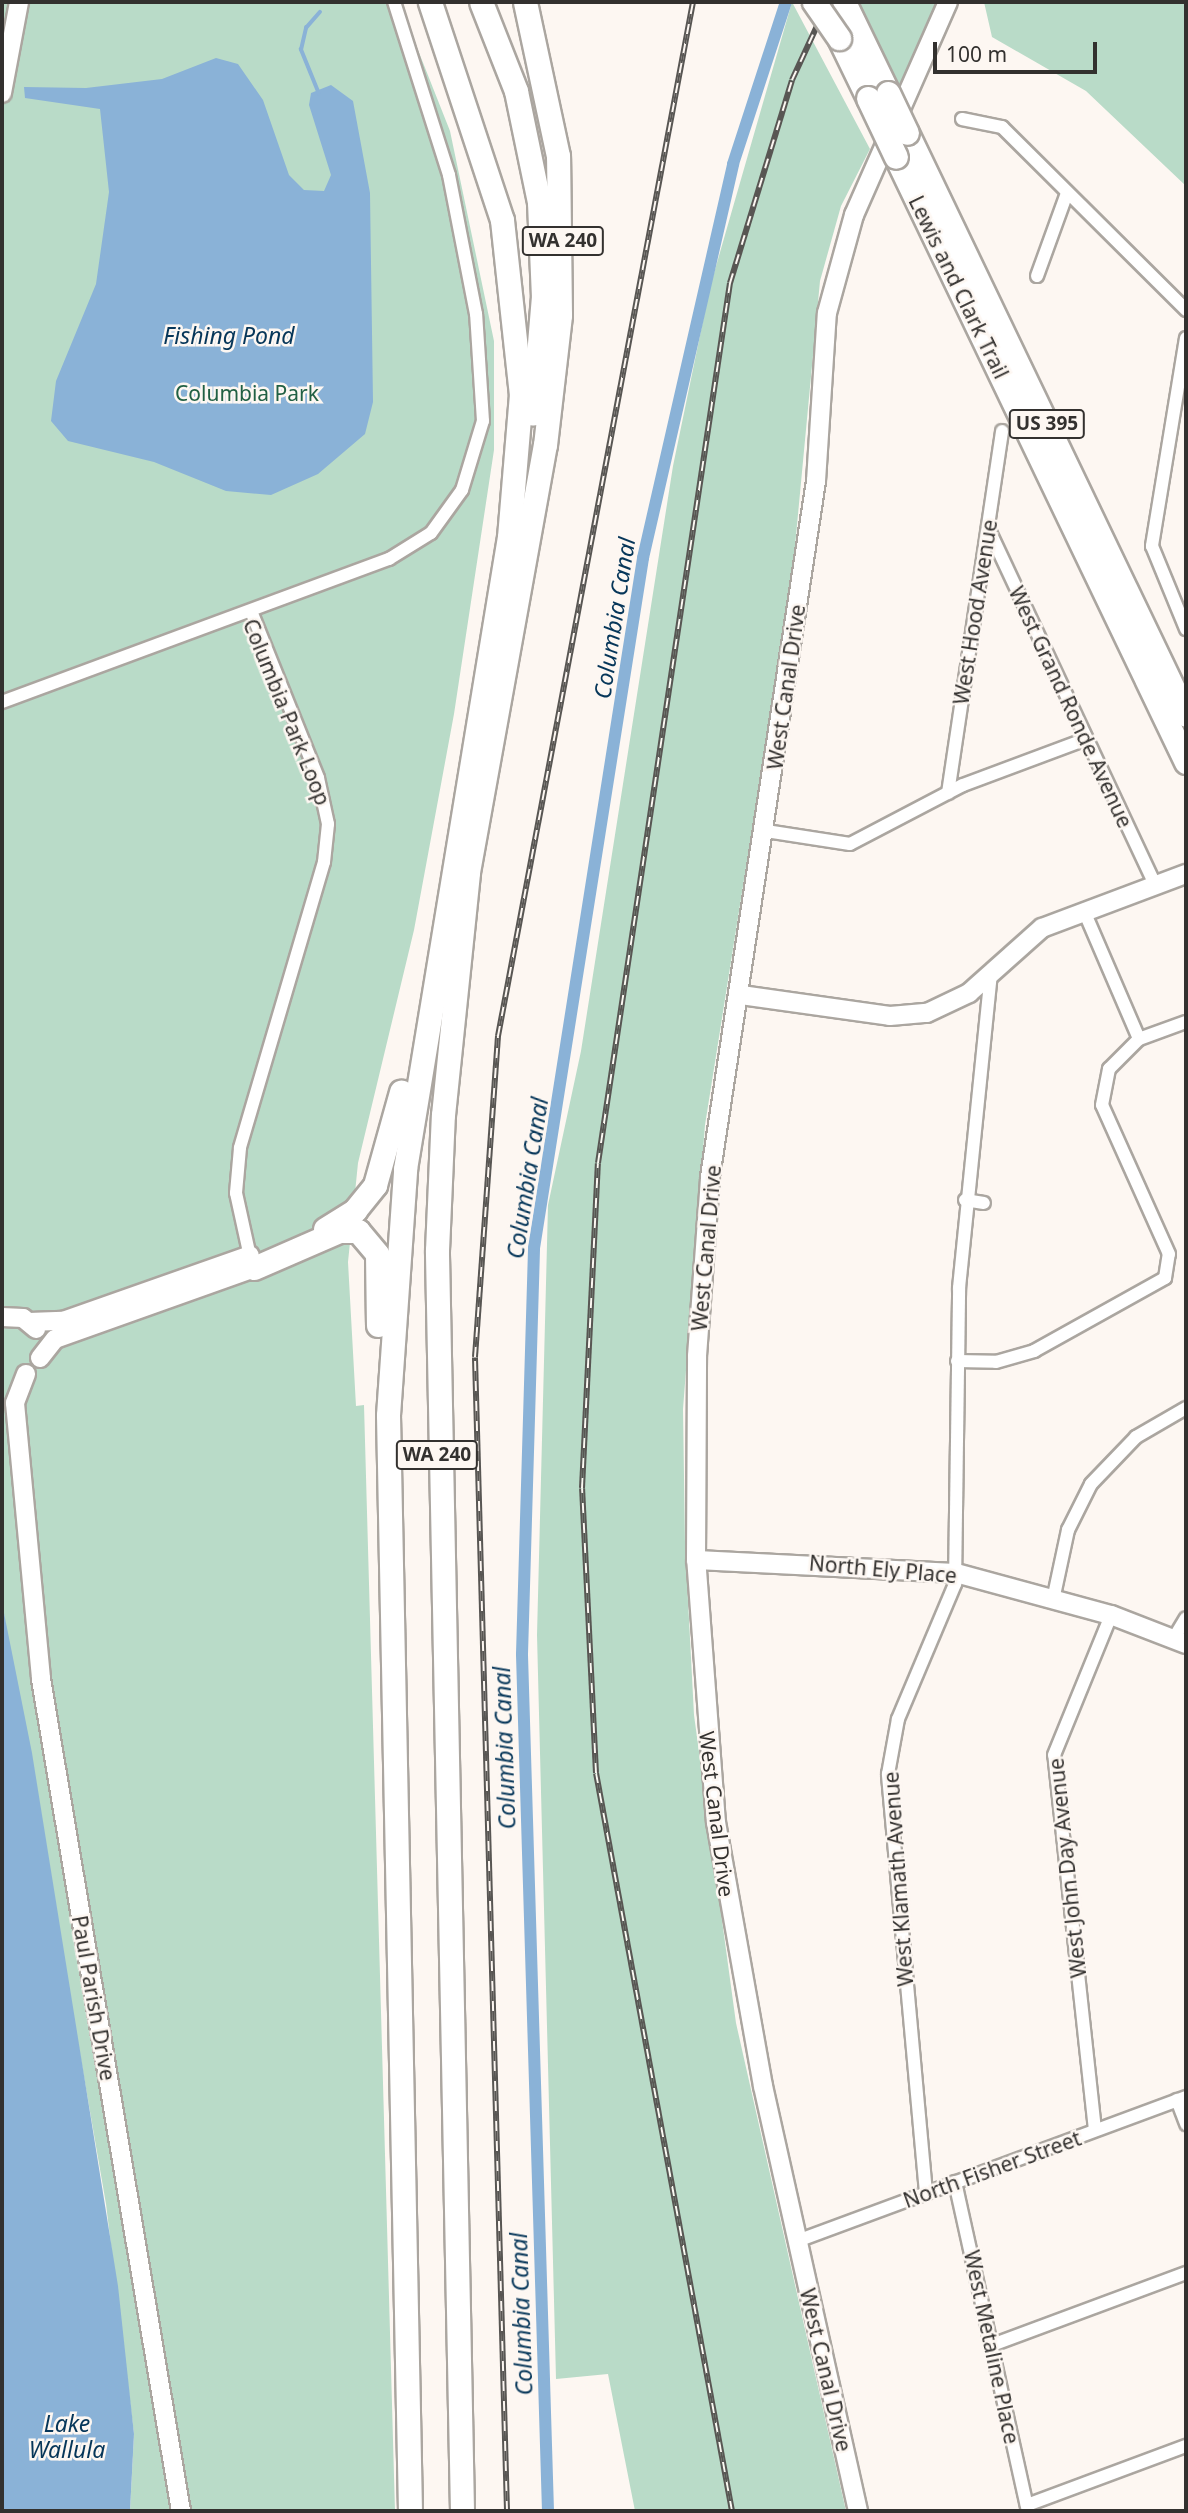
<!DOCTYPE html>
<style>
body{margin:0}
#map{position:relative;width:1188px;height:2513px;overflow:hidden;background:#fdf7f2;font-family:"Noto Sans",sans-serif}
div>[style]{position:absolute}
.green>*{inset:0;background:#b9dbc8}
.water>*{inset:0;background:#8ab2d7}
.stream>*{height:3.5px;margin:-1.75px;padding:0 1.75px;transform-origin:1.75px;border-radius:1.75px;background:#8ab2d7}
.canal>*{height:12px;margin:-6px;padding:0 6px;transform-origin:6px;border-radius:6px;background:#8ab2d7}
.roads{filter:drop-shadow(2px 0 #aba6a0) drop-shadow(-2px 0 #aba6a0) drop-shadow(0 2px #aba6a0) drop-shadow(0 -2px #aba6a0)}
.street>*{height:12px;margin:-6px;padding:0 6px;transform-origin:6px;border-radius:6px;background:#fff}
.secondary>*{height:18px;margin:-9px;padding:0 9px;transform-origin:9px;border-radius:9px;background:#fff}
.highway>*{height:23px;margin:-11.5px;padding:0 11.5px;transform-origin:11.5px;border-radius:11.5px;background:#fff}
.rail>*{height:6px;margin-top:-3px;transform-origin:0;background:repeating-linear-gradient(90deg,#fdf7f2 0 10px,#585653 0 20px);box-sizing:border-box;border-block:2px solid #585653}
.bridges{filter:drop-shadow(2px 0 #aba6a0) drop-shadow(-2px 0 #aba6a0) drop-shadow(0 2px #aba6a0) drop-shadow(0 -2px #aba6a0)}
.highway-bridge>*{height:23px;margin:-11.5px;padding:0 11.5px;transform-origin:11.5px;border-radius:11.5px;background:#fff}
span{translate:-50% -50%;white-space:nowrap;text-align:center;line-height:1.15;-webkit-text-stroke:5px #fdf7f2;paint-order:stroke}
.shield-label span{padding:2px 5px;background:#fdf7f2;border:2px solid;border-radius:5px;-webkit-text-stroke-width:0}
.shield-label{font-size:19px;color:#33312f;font-weight:700}
.street-label{font-size:21px;color:#33312f}
.park-label{font-size:21px;color:#216044}
.water-label{font-size:23px;color:#063659;font-style:italic}
.frame{position:absolute;inset:0;border:4px solid #33312f;pointer-events:none}
.scale{position:absolute;left:933px;top:42px;width:164px;height:32px;box-sizing:border-box;border:4px solid #33312f;border-top:0;padding-left:9px;font-size:21px;line-height:24px;white-space:nowrap;color:#33312f;-webkit-text-stroke:5px #fdf7f2;paint-order:stroke}
</style>
<div id="map">
<div class="green">
<div style="clip-path:polygon(2px 2px,399px 2px,450px 131px,494px 341px,494px 450px,454px 714px,414px 930px,358px 1163px,348px 1262px,356px 1406px,364px 1405px,395px 2511px,130px 2511px,134px 2434px,106px 2204px,2px 1603px)"></div>
<div style="clip-path:polygon(792px 2px,870px 149px,841px 206px,820px 281px,792px 578px,705px 1125px,683px 1409px,685px 1543px,694px 1715px,736px 2023px,846px 2511px,635px 2511px,608px 2374px,556px 2379px,537px 1635px,548px 1205px,581px 1051px,673px 466px,710px 287px)"></div>
<div style="clip-path:polygon(856px 2px,938px 2px,898px 92px)"></div>
<div style="clip-path:polygon(984px 2px,1186px 2px,1186px 186px,1086px 91px,992px 37px)"></div>
</div>
<div class="water">
<div style="clip-path:polygon(216px 58px,238px 64px,263px 100px,289px 175px,304px 190px,324px 191px,331px 175px,309px 105px,311px 93px,331px 85px,353px 101px,370px 193px,373px 402px,365px 434px,318px 474px,271px 495px,226px 491px,154px 462px,68px 441px,51px 421px,56px 381px,96px 284px,109px 192px,100px 109px,25px 98px,24px 87px,86px 88px,162px 79px)"></div>
<div style="clip-path:polygon(2px 1603px,32px 1753px,118px 2286px,134px 2434px,130px 2511px,2px 2511px)"></div>
</div>
<div class="stream">
<div style="left:319px;top:94px;width:48px;rotate:-112.2deg"></div>
<div style="left:301px;top:50px;width:23px;rotate:-77deg"></div>
<div style="left:306px;top:28px;width:21px;rotate:-49deg"></div>
</div>
<div class="canal">
<div style="left:548px;top:2511px;width:857px;rotate:-91.74deg"></div>
<div style="left:522px;top:1654px;width:406px;rotate:-88.3deg"></div>
<div style="left:534px;top:1248px;width:699px;rotate:-81.02deg"></div>
<div style="left:643px;top:558px;width:404px;rotate:-77.1deg"></div>
<div style="left:733px;top:164px;width:170px;rotate:-71.9deg"></div>
</div>
<div class="roads">
<div class="street">
<div style="left:962px;top:119px;width:41px;rotate:11.3deg"></div>
<div style="left:1002px;top:127px;width:260px;rotate:44.8deg"></div>
<div style="left:1037px;top:276px;width:88px;rotate:-70.1deg"></div>
<div style="left:1186px;top:338px;width:211px;rotate:99.3deg"></div>
<div style="left:1152px;top:546px;width:90px;rotate:67.7deg"></div>
<div style="left:988px;top:528px;width:395px;rotate:64.9deg"></div>
<div style="left:251px;top:611px;width:180px;rotate:68.1deg"></div>
<div style="left:318px;top:778px;width:47px;rotate:77.7deg"></div>
<div style="left:328px;top:824px;width:38px;rotate:96deg"></div>
<div style="left:324px;top:862px;width:298px;rotate:106.4deg"></div>
<div style="left:240px;top:1148px;width:45px;rotate:95.1deg"></div>
<div style="left:236px;top:1193px;width:70px;rotate:77.6deg"></div>
<div style="left:2px;top:702px;width:413px;rotate:-20.3deg"></div>
<div style="left:389px;top:559px;width:49px;rotate:-31.8deg"></div>
<div style="left:431px;top:533px;width:53px;rotate:-54.2deg"></div>
<div style="left:462px;top:490px;width:72px;rotate:-73.1deg"></div>
<div style="left:483px;top:421px;width:107px;rotate:-93.7deg"></div>
<div style="left:476px;top:314px;width:142px;rotate:-101deg"></div>
<div style="left:449px;top:175px;width:182px;rotate:-107.6deg"></div>
<div style="left:948px;top:793px;width:366px;rotate:-81.5deg"></div>
<div style="left:766px;top:831px;width:85px;rotate:8.8deg"></div>
<div style="left:850px;top:844px;width:127px;rotate:-27.6deg"></div>
<div style="left:963px;top:785px;width:131px;rotate:-20.5deg"></div>
<div style="left:1084px;top:911px;width:139px;rotate:66.7deg"></div>
<div style="left:1139px;top:1039px;width:50px;rotate:-19.9deg"></div>
<div style="left:965px;top:1200px;width:19px;rotate:9deg"></div>
<div style="left:957px;top:1361px;width:39px;rotate:1deg"></div>
<div style="left:996px;top:1362px;width:40px;rotate:-16deg"></div>
<div style="left:1034px;top:1351px;width:150px;rotate:-29.1deg"></div>
<div style="left:1165px;top:1278px;width:24px;rotate:-81deg"></div>
<div style="left:1169px;top:1254px;width:163px;rotate:-114.2deg"></div>
<div style="left:1102px;top:1105px;width:37px;rotate:-79deg"></div>
<div style="left:1109px;top:1069px;width:42px;rotate:-45deg"></div>
<div style="left:1053px;top:1600px;width:72px;rotate:-77.9deg"></div>
<div style="left:1068px;top:1530px;width:51px;rotate:-63.4deg"></div>
<div style="left:1091px;top:1484px;width:65px;rotate:-46.2deg"></div>
<div style="left:1136px;top:1437px;width:58px;rotate:-30.1deg"></div>
<div style="left:1174px;top:1638px;width:23px;rotate:-59deg"></div>
<div style="left:1177px;top:2100px;width:26px;rotate:69deg"></div>
<div style="left:1095px;top:2130px;width:377px;rotate:-96.2deg"></div>
<div style="left:1054px;top:1755px;width:151px;rotate:-67.8deg"></div>
<div style="left:955px;top:2182px;width:337px;rotate:77.5deg"></div>
<div style="left:926px;top:2193px;width:421px;rotate:-95.2deg"></div>
<div style="left:888px;top:1774px;width:56px;rotate:-79.7deg"></div>
<div style="left:898px;top:1719px;width:147px;rotate:-67.1deg"></div>
<div style="left:955px;top:1584px;width:296px;rotate:-89.2deg"></div>
<div style="left:959px;top:1288px;width:316px;rotate:-84.2deg"></div>
<div style="left:797px;top:2241px;width:415px;rotate:-20.3deg"></div>
<div style="left:992px;top:2345px;width:207px;rotate:-20.4deg"></div>
<div style="left:1027px;top:2505px;width:170px;rotate:-20.4deg"></div>
</div>
<div class="secondary">
<div style="left:2px;top:93px;width:93px;rotate:-79.4deg"></div>
<div style="left:741px;top:995px;width:150px;rotate:8deg"></div>
<div style="left:890px;top:1016px;width:37px;rotate:-5deg"></div>
<div style="left:927px;top:1013px;width:47px;rotate:-25.5deg"></div>
<div style="left:969px;top:993px;width:98px;rotate:-41.7deg"></div>
<div style="left:1042px;top:928px;width:154px;rotate:-20.6deg"></div>
<div style="left:2px;top:1317px;width:21px;rotate:3deg"></div>
<div style="left:23px;top:1318px;width:17px;rotate:40deg"></div>
<div style="left:29px;top:1322px;width:34px;rotate:-2deg"></div>
<div style="left:63px;top:1321px;width:198px;rotate:-19.4deg"></div>
<div style="left:40px;top:1358px;width:24px;rotate:-52deg"></div>
<div style="left:55px;top:1339px;width:211px;rotate:-19.6deg"></div>
<div style="left:26px;top:1374px;width:31px;rotate:111deg"></div>
<div style="left:15px;top:1403px;width:277px;rotate:84.6deg"></div>
<div style="left:41px;top:1679px;width:844px;rotate:80.45deg"></div>
<div style="left:696px;top:1560px;width:260px;rotate:2.9deg"></div>
<div style="left:956px;top:1573px;width:161px;rotate:15.2deg"></div>
<div style="left:1111px;top:1615px;width:80px;rotate:21.1deg"></div>
<div style="left:858px;top:2511px;width:435px;rotate:-102.6deg"></div>
<div style="left:763px;top:2086px;width:267px;rotate:-100.1deg"></div>
<div style="left:716px;top:1823px;width:264px;rotate:-94.3deg"></div>
<div style="left:696px;top:1560px;width:204px;rotate:-89.7deg"></div>
<div style="left:697px;top:1356px;width:179px;rotate:-85.8deg"></div>
<div style="left:710px;top:1177px;width:704px;rotate:-81.34deg"></div>
<div style="left:816px;top:481px;width:168px;rotate:-86.3deg"></div>
<div style="left:827px;top:313px;width:102px;rotate:-74.6deg"></div>
<div style="left:854px;top:215px;width:233px;rotate:-66.2deg"></div>
</div>
<div class="highway">
<div style="left:481px;top:2px;width:96px;rotate:68.5deg"></div>
<div style="left:516px;top:91px;width:113px;rotate:78.3deg"></div>
<div style="left:539px;top:202px;width:94px;rotate:87.6deg"></div>
<div style="left:543px;top:296px;width:118px;rotate:94.8deg"></div>
<div style="left:844px;top:2px;width:101px;rotate:64.2deg"></div>
<div style="left:839px;top:38px;width:67px;rotate:64.2deg"></div>
<div style="left:907px;top:133px;width:645px;rotate:64.39deg"></div>
<div style="left:896px;top:157px;width:671px;rotate:64.39deg"></div>
<div style="left:325px;top:1229px;width:36px;rotate:-32deg"></div>
<div style="left:355px;top:1210px;width:32px;rotate:-51deg"></div>
<div style="left:375px;top:1185px;width:97px;rotate:-74.4deg"></div>
<div style="left:254px;top:1268px;width:93px;rotate:-23.5deg"></div>
<div style="left:339px;top:1231px;width:19px"></div>
<div style="left:358px;top:1231px;width:30px;rotate:50deg"></div>
<div style="left:377px;top:1254px;width:71px;rotate:89.2deg"></div>
<div style="left:410px;top:2511px;width:1096px;rotate:-91.15deg"></div>
<div style="left:388px;top:1415px;width:247px;rotate:-86deg"></div>
<div style="left:405px;top:1169px;width:640px;rotate:-80.66deg"></div>
<div style="left:509px;top:537px;width:143px;rotate:-85.2deg"></div>
<div style="left:521px;top:395px;width:176px;rotate:-96.2deg"></div>
<div style="left:502px;top:220px;width:230px;rotate:-108.3deg"></div>
<div style="left:462px;top:2511px;width:1261px;rotate:-91.14deg"></div>
<div style="left:437px;top:1250px;width:135px;rotate:-87.5deg"></div>
<div style="left:443px;top:1115px;width:244px;rotate:-84.1deg"></div>
<div style="left:468px;top:872px;width:434px;rotate:-79.8deg"></div>
<div style="left:545px;top:445px;width:131px;rotate:-83.4deg"></div>
<div style="left:560px;top:315px;width:159px;rotate:-90.7deg"></div>
<div style="left:558px;top:156px;width:157px;rotate:-102.1deg"></div>
</div>
</div>
<div class="rail">
<div style="left:507px;top:2511px;width:1154px;rotate:-91.59deg"></div>
<div style="left:475px;top:1357px;width:322px;rotate:-85.9deg"></div>
<div style="left:498px;top:1036px;width:1052px;rotate:-79.32deg"></div>
<div style="left:732px;top:2511px;width:750px;rotate:-100.44deg"></div>
<div style="left:596px;top:1773px;width:285px;rotate:-92.8deg"></div>
<div style="left:582px;top:1488px;width:325px;rotate:-87.2deg"></div>
<div style="left:598px;top:1163px;width:890px;rotate:-81.47deg"></div>
<div style="left:730px;top:283px;width:212px;rotate:-73deg"></div>
<div style="left:792px;top:80px;width:86px;rotate:-65.2deg"></div>
</div>
<div class="bridges">
<div class="highway-bridge">
<div style="left:814px;top:2px;width:44px;rotate:55.2deg"></div>
<div style="left:888px;top:93px;width:44px;rotate:64.6deg"></div>
<div style="left:868px;top:98px;width:65px;rotate:64.6deg"></div>
</div>
</div>
<div class="shield-label">
<span style="left:563px;top:241px">WA 240</span>
<span style="left:1047px;top:424px">US 395</span>
<span style="left:437px;top:1455px">WA 240</span>
</div>
<div class="street-label">
<span style="left:959px;top:287px;rotate:64deg">Lewis and Clark Trail</span>
<span style="left:975px;top:612px;rotate:-81deg">West Hood Avenue</span>
<span style="left:786px;top:687px;rotate:-82deg">West Canal Drive</span>
<span style="left:1071px;top:707px;rotate:65deg">West Grand Ronde Avenue</span>
<span style="left:287px;top:712px;rotate:68deg">Columbia Park Loop</span>
<span style="left:706px;top:1248px;rotate:-85deg">West Canal Drive</span>
<span style="left:883px;top:1569px;rotate:5deg">North Ely Place</span>
<span style="left:717px;top:1814px;rotate:83deg">West Canal Drive</span>
<span style="left:1067px;top:1868px;rotate:-96deg">West John Day Avenue</span>
<span style="left:898px;top:1879px;rotate:-94deg">West Klamath Avenue</span>
<span style="left:94px;top:1998px;rotate:80deg">Paul Parish Drive</span>
<span style="left:992px;top:2169px;rotate:-20deg">North Fisher Street</span>
<span style="left:992px;top:2347px;rotate:78deg">West Metaline Place</span>
<span style="left:826px;top:2370px;rotate:77deg">West Canal Drive</span>
</div>
<div class="park-label">
<span style="left:247px;top:393px">Columbia Park</span>
</div>
<div class="water-label">
<span style="left:229px;top:335px">Fishing Pond</span>
<span style="left:614px;top:618px;rotate:-81deg">Columbia Canal</span>
<span style="left:527px;top:1178px;rotate:-81deg">Columbia Canal</span>
<span style="left:504px;top:1748px;rotate:-92deg">Columbia Canal</span>
<span style="left:521px;top:2314px;rotate:-92deg">Columbia Canal</span>
<span style="left:67px;top:2436px">Lake<br>Wallula</span>
</div>
<div class="frame"></div>
<div class="scale">100 m</div>
</div>
